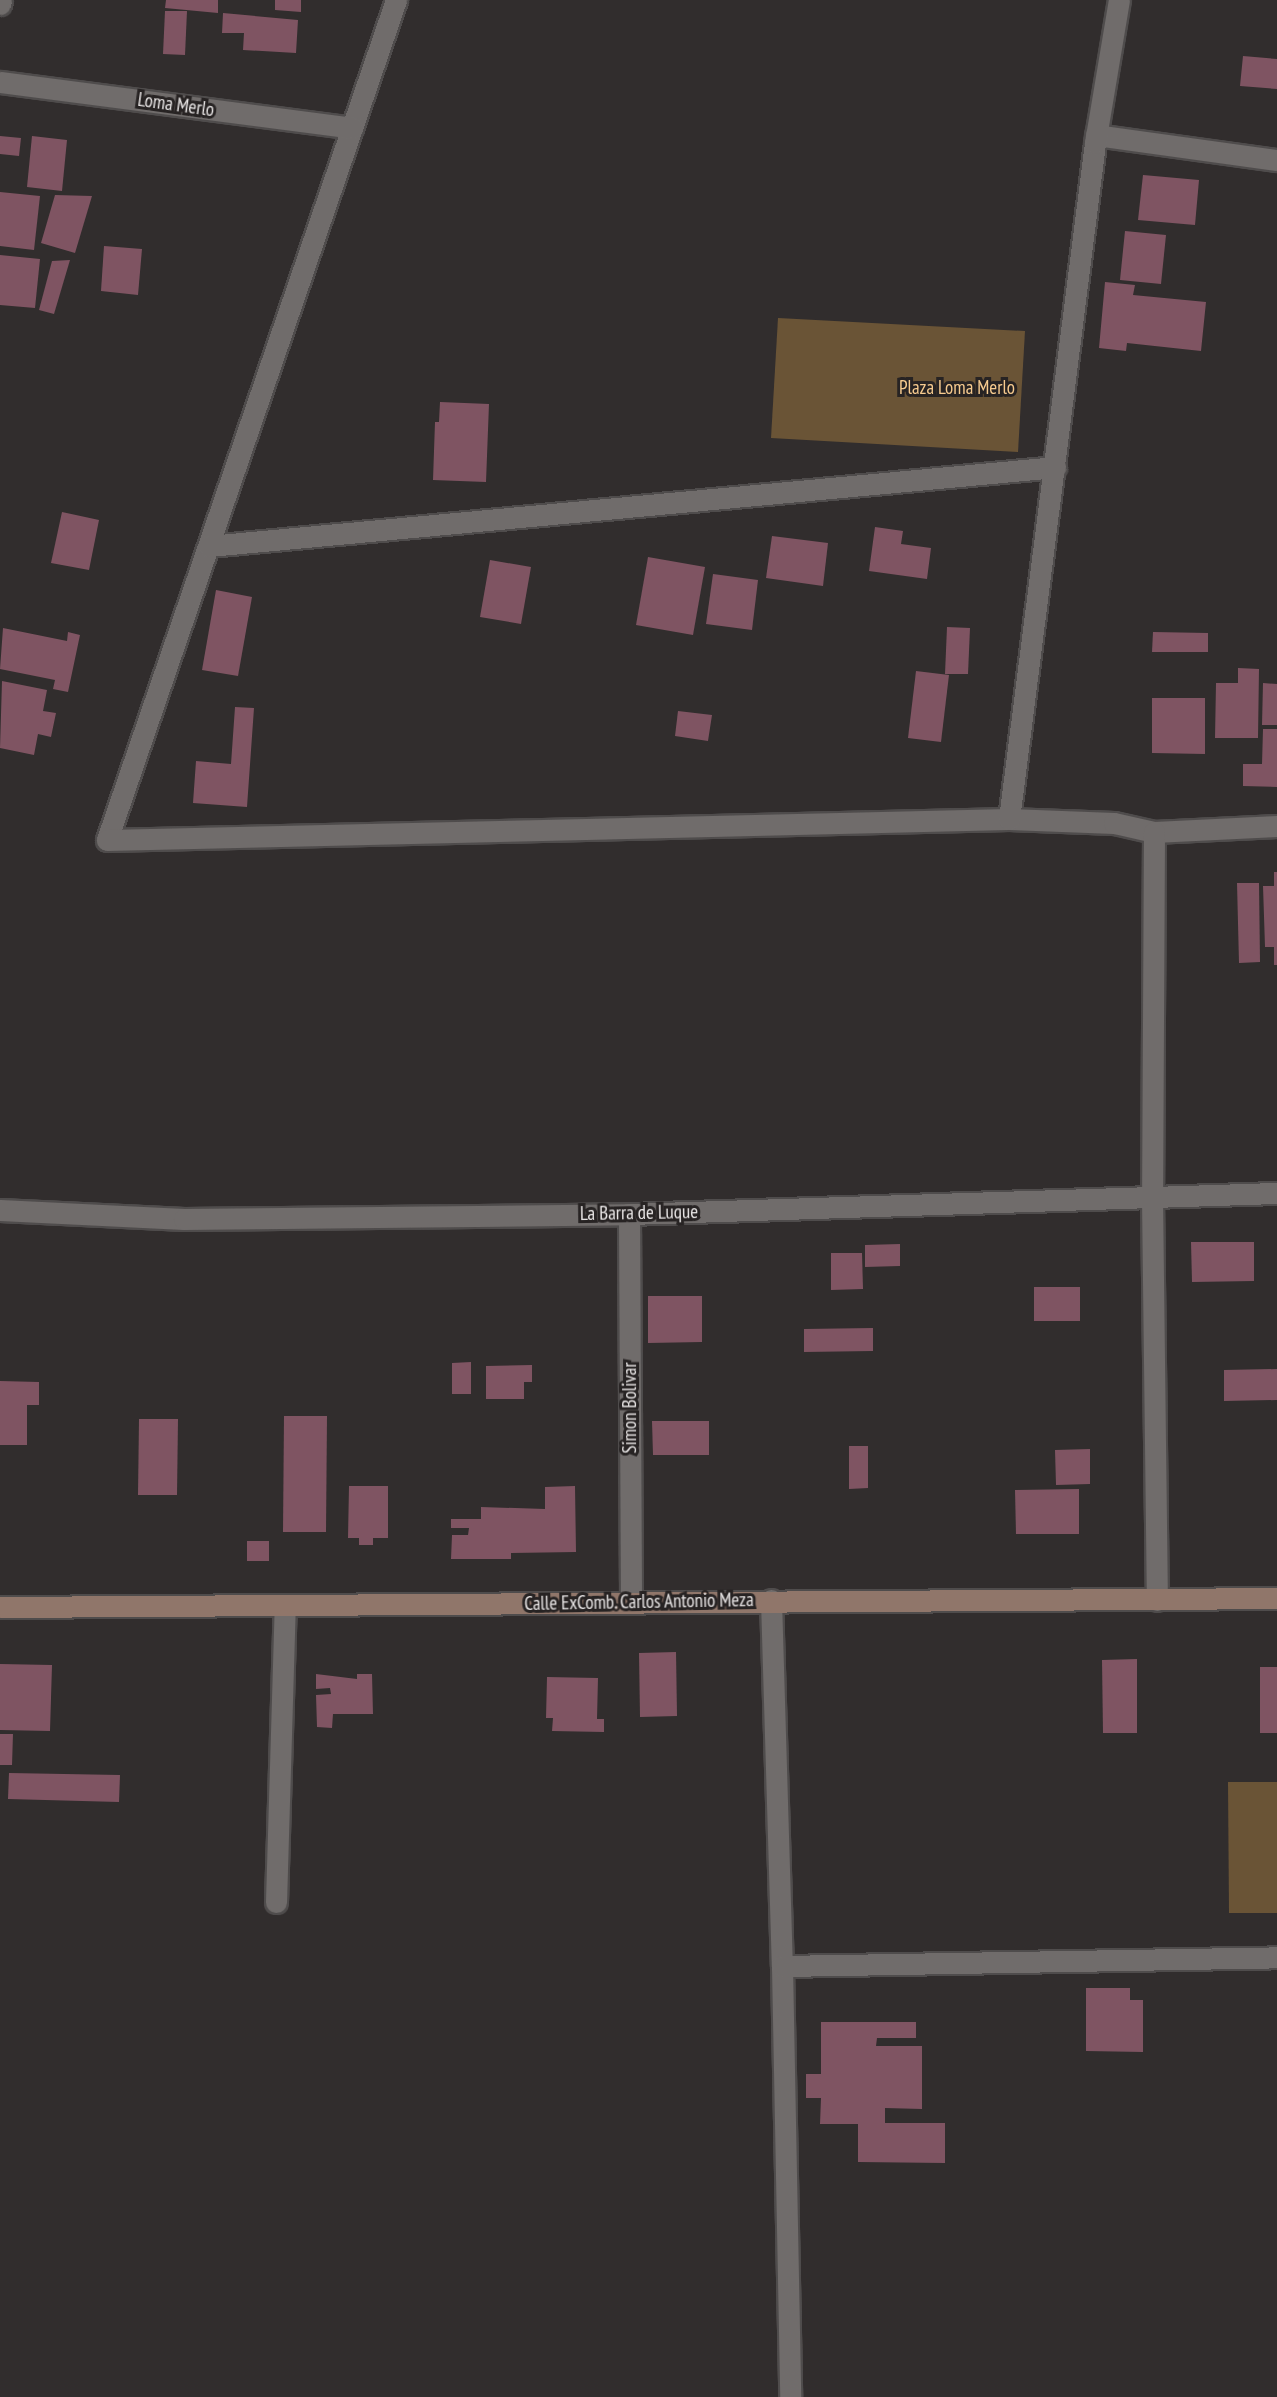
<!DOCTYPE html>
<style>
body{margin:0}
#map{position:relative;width:1277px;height:2397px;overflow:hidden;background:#312d2d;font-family:"PT Sans Narrow",sans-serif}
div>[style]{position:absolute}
.green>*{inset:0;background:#6a5436}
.building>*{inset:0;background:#7f5462}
.roads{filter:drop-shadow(2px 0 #4f4c4c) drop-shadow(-2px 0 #4f4c4c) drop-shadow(0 2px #4f4c4c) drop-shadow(0 -2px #4f4c4c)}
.street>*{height:21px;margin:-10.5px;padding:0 10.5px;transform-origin:10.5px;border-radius:10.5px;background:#706c6b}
.secondary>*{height:21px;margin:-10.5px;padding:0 10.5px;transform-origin:10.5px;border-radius:10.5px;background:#90766a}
span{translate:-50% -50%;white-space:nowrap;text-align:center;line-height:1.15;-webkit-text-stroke:6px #272323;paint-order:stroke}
.street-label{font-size:19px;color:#eae7e7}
.park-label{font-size:19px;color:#f7cb8f}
</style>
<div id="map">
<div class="green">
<div style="clip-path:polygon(778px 318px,1025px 331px,1018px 452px,771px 438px)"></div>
<div style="clip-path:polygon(1228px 1782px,1277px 1782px,1277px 1913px,1229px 1913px)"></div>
</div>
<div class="building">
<div style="clip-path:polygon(166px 0,218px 0,218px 13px,165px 8px)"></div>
<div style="clip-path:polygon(275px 0,301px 0,301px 12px,275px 10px)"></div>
<div style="clip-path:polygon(165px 11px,187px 11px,185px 55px,163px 54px)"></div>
<div style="clip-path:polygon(223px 13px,298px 20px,296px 53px,243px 50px,244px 33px,222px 33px)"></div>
<div style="clip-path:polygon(1243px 56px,1277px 59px,1277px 89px,1240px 86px)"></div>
<div style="clip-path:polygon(0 136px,21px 138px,19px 156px,0 154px)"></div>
<div style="clip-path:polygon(32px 136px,67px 140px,62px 191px,27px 187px)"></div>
<div style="clip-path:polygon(1143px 175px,1199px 180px,1195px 225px,1138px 220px)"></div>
<div style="clip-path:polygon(0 192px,40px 196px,34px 250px,0 246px)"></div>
<div style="clip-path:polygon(55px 195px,92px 196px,75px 253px,41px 243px)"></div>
<div style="clip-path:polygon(1125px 231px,1166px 235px,1161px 284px,1120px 280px)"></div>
<div style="clip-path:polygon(104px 246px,142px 249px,138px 295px,101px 291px)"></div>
<div style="clip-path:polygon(0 255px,40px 259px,35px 308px,0 305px)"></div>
<div style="clip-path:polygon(70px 260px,54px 314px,39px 310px,52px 261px)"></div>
<div style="clip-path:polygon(1105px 282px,1135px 285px,1133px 295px,1206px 302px,1201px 351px,1127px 343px,1126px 351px,1099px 348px)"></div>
<div style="clip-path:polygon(440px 402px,489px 404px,486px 482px,433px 480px,435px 422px,439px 422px)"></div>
<div style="clip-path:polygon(62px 512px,99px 520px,89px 570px,51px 563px)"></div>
<div style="clip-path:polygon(875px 527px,903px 531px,901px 544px,931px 548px,927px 579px,869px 571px)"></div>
<div style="clip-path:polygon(772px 536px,828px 543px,823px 586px,766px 578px)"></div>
<div style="clip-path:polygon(648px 557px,705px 567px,693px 635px,636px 625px)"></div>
<div style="clip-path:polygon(490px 560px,531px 567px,521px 624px,480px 617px)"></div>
<div style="clip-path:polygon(713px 574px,758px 580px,752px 630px,706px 624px)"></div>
<div style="clip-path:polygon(216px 590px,252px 597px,238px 676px,202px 670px)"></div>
<div style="clip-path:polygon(947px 627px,970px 628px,968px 674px,945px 674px)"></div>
<div style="clip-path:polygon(3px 628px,67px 641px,68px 632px,80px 635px,68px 692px,53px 689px,55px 680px,0 669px)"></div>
<div style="clip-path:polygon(1153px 632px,1208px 633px,1208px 652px,1152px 652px)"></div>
<div style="clip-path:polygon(1238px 668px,1259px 669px,1258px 738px,1215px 738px,1216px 683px,1238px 683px)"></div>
<div style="clip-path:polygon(916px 671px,949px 675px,941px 742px,908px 738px)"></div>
<div style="clip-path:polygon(2px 681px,47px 690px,43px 711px,56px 713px,51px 737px,38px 734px,34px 755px,0 748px)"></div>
<div style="clip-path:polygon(1263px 683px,1277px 684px,1277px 725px,1262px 725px)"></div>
<div style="clip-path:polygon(1152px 698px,1205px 698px,1205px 754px,1152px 753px)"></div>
<div style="clip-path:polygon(235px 707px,254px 708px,247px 807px,193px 803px,196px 761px,231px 764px)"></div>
<div style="clip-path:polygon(678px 711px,712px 715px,708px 741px,675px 736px)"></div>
<div style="clip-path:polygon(1263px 729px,1277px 729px,1277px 787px,1243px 786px,1243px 764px,1262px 764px)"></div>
<div style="clip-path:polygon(1274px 872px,1277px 872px,1277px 965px,1274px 965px,1274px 947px,1265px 947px,1263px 886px,1274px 886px)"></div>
<div style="clip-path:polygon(1237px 883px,1259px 883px,1260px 962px,1239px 963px)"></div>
<div style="clip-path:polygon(1191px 1242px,1254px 1242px,1254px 1281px,1192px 1282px)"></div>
<div style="clip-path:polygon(900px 1244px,900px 1266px,865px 1267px,865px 1245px)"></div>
<div style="clip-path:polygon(831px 1253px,862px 1253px,863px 1289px,831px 1290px)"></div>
<div style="clip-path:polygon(1034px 1287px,1080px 1287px,1080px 1321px,1034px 1321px)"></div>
<div style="clip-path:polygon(648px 1296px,702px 1296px,702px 1342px,648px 1343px)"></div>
<div style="clip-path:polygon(873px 1328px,873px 1351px,804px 1352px,804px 1329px)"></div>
<div style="clip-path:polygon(471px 1362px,471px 1394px,452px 1394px,452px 1363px)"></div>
<div style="clip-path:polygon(532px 1365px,532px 1382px,524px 1382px,524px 1399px,486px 1399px,486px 1366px)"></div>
<div style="clip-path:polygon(1277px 1369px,1277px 1400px,1224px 1401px,1224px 1370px)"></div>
<div style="clip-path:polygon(0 1381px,39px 1382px,39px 1405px,27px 1405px,27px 1445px,0 1445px)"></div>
<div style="clip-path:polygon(284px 1416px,327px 1416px,326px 1532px,283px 1532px)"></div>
<div style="clip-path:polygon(139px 1419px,178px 1419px,177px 1495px,138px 1495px)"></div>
<div style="clip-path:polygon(652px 1421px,709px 1421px,709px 1455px,653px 1455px)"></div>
<div style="clip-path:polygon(849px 1446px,868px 1446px,868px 1488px,849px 1489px)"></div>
<div style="clip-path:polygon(1090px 1449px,1090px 1484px,1056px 1485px,1055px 1450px)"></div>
<div style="clip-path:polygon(349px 1486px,388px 1486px,388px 1538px,373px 1538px,373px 1545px,359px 1545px,359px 1538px,348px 1538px)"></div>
<div style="clip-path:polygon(575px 1486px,576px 1552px,511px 1553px,511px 1559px,451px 1559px,452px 1535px,468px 1535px,469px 1528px,451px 1528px,451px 1519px,481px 1519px,481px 1507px,545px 1509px,545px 1487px)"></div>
<div style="clip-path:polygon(1079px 1489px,1079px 1534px,1016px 1534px,1015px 1490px)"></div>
<div style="clip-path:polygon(247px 1541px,269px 1541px,269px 1561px,247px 1561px)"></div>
<div style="clip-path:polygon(676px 1652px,677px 1716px,640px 1717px,639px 1653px)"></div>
<div style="clip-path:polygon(1137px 1659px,1137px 1733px,1103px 1733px,1102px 1660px)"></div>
<div style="clip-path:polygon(0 1664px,52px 1665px,50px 1731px,0 1730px)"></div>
<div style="clip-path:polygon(1260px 1667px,1277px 1667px,1277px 1733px,1260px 1733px)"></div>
<div style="clip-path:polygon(316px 1674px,357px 1679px,357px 1674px,372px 1674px,373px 1714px,333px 1714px,332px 1728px,317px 1727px,316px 1695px,331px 1694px,330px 1688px,316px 1689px)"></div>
<div style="clip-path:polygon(547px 1677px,598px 1678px,597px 1719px,604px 1719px,604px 1732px,552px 1731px,553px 1718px,546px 1718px)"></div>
<div style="clip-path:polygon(0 1734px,13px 1734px,12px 1765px,0 1765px)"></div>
<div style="clip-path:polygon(9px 1773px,120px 1775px,119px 1802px,8px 1799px)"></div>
<div style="clip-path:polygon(1086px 1988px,1130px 1988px,1130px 2000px,1143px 2000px,1143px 2052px,1086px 2051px)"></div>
<div style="clip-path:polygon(821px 2022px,916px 2022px,916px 2038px,877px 2038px,876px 2046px,922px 2046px,922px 2109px,885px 2108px,885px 2123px,945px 2123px,945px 2163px,858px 2162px,858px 2124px,820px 2124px,821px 2098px,806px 2098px,806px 2074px,821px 2074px)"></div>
</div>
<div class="roads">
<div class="street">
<div style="left:396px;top:0;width:888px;rotate:108.99deg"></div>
<div style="left:107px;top:840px;width:902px;rotate:-1.33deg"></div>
<div style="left:1009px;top:819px;width:105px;rotate:2.2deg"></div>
<div style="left:1114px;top:823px;width:41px;rotate:12.7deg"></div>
<div style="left:1154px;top:832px;width:123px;rotate:-2.8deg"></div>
<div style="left:0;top:4px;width:4px;rotate:-76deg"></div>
<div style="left:0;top:82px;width:355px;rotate:7.4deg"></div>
<div style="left:1096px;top:135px;width:183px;rotate:7.9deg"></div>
<div style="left:209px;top:546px;width:850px;rotate:-5.33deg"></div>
<div style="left:1009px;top:819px;width:681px;rotate:-82.75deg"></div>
<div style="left:1095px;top:143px;width:145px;rotate:-80.5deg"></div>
<div style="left:1154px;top:832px;width:365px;rotate:90.3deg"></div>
<div style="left:1152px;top:1197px;width:403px;rotate:89.3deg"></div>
<div style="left:0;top:1210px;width:184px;rotate:2.8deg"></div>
<div style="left:184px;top:1219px;width:445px;rotate:-0.6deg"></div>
<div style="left:629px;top:1214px;width:648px;rotate:-1.86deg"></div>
<div style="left:629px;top:1214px;width:389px;rotate:89.7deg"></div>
<div style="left:771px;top:1600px;width:366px;rotate:88.3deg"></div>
<div style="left:782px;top:1966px;width:431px;rotate:88.9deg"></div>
<div style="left:276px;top:1902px;width:297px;rotate:-88.3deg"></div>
<div style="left:782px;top:1966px;width:495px;rotate:-1deg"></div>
</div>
<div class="secondary">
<div style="left:0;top:1607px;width:1277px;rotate:-0.4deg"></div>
</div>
</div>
<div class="street-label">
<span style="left:176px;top:105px;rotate:8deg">Loma Merlo</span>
<span style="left:639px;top:1213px;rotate:-1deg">La Barra de Luque</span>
<span style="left:630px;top:1408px;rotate:-90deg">Simon Bolivar</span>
<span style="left:639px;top:1602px;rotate:-1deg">Calle ExComb. Carlos Antonio Meza</span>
</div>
<div class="park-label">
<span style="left:957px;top:388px">Plaza Loma Merlo</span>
</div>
</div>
